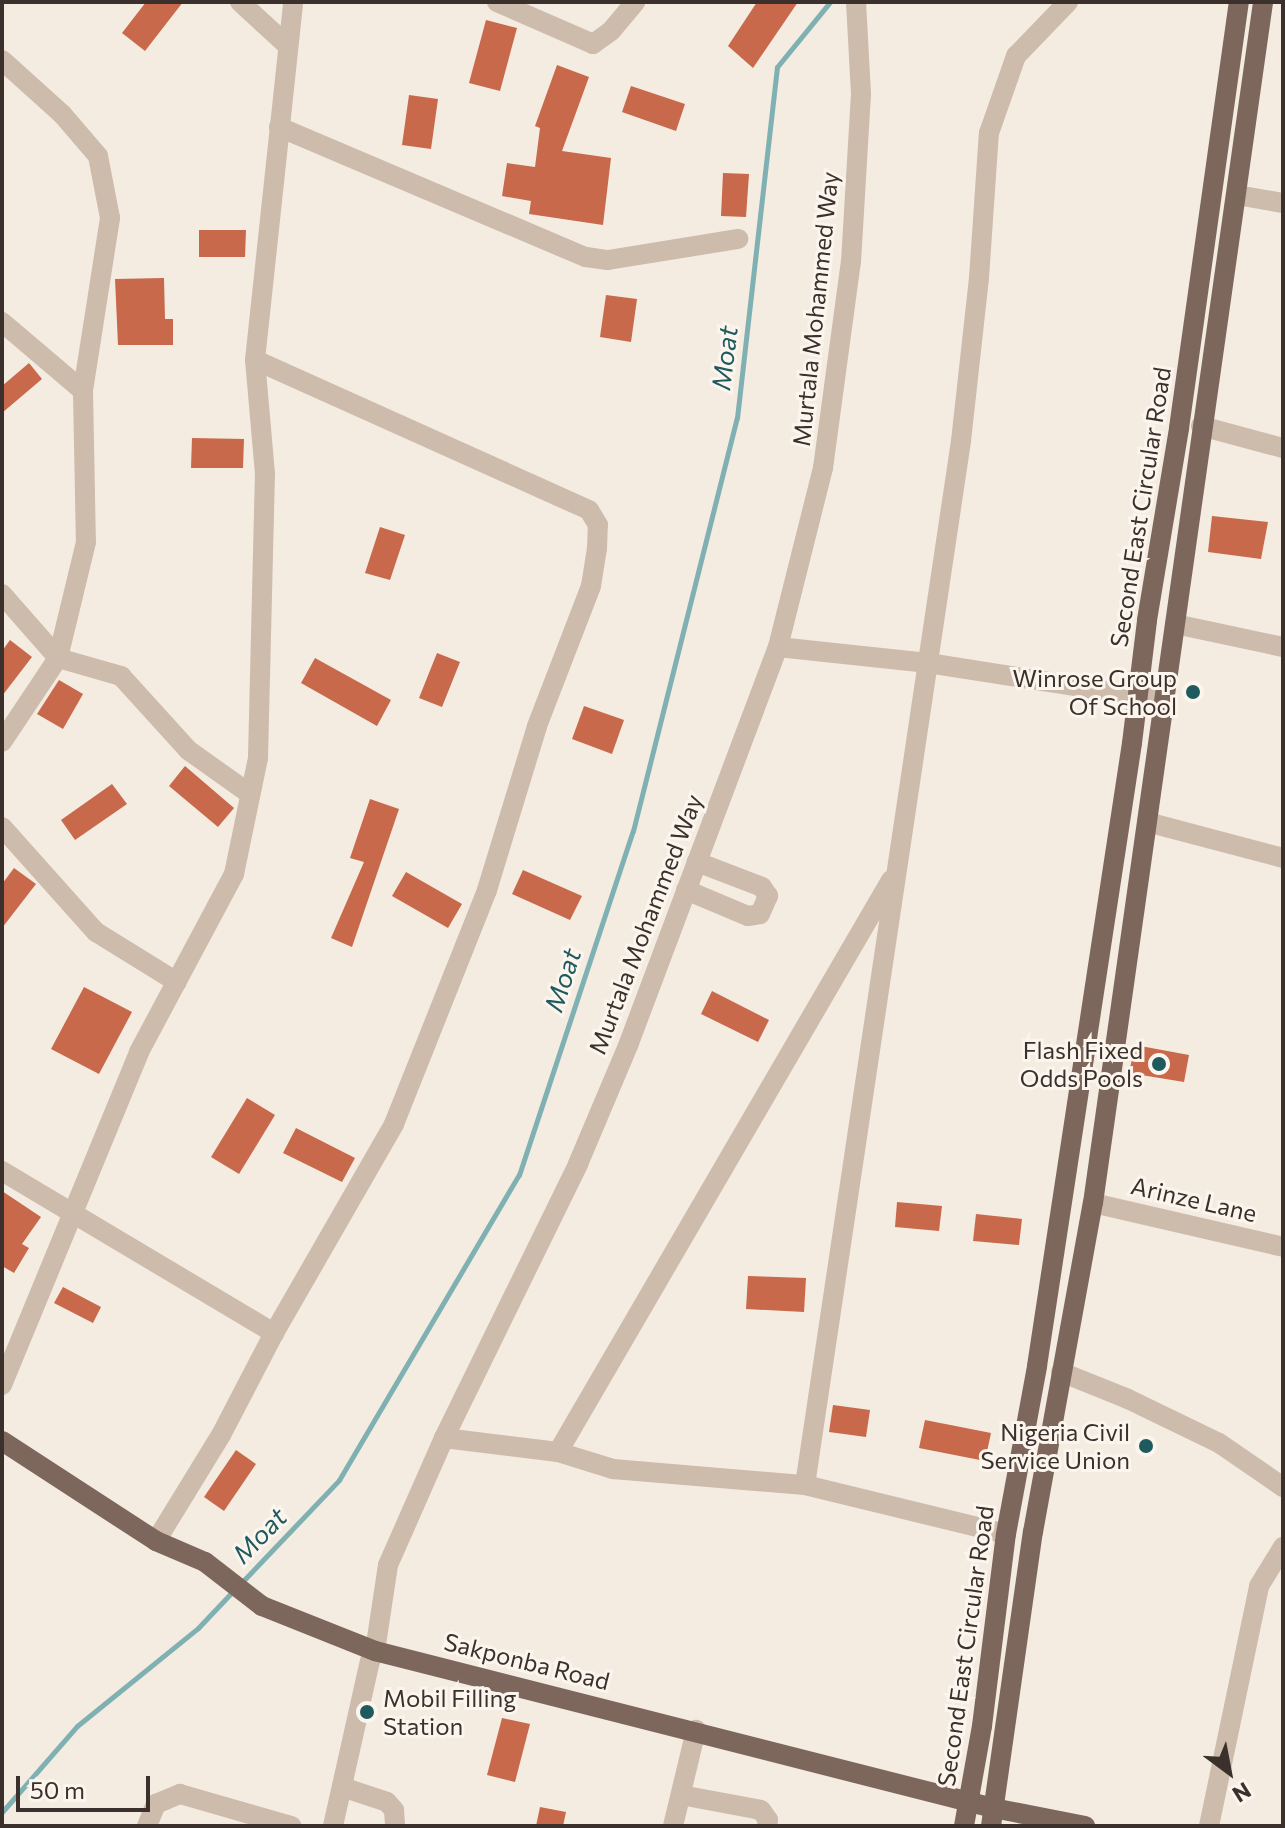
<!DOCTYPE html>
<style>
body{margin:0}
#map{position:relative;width:1285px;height:1828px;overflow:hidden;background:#f4ebe1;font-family:Commissioner,sans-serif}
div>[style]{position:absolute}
.stream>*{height:5px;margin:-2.5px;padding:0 2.5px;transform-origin:2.5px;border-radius:2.5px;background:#7fb0b2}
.building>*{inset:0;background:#c8694b}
.minor>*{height:20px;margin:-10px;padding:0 10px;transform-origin:10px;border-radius:10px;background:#cdbbac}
.major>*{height:20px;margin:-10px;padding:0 10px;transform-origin:10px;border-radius:10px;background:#7d675c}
.dots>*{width:22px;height:22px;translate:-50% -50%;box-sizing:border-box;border:4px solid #fbf5ee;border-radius:50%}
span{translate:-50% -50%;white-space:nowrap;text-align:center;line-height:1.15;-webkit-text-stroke:6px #fbf5ee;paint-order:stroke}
.street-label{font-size:24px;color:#3b302b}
.poi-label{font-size:24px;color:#3b302b}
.right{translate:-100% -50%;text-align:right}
.left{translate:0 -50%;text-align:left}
.water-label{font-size:26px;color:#1f5a5e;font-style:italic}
.frame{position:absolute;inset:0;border:4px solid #3b302b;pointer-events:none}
.north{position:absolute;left:1189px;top:1732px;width:80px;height:80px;-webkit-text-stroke:6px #fbf5ee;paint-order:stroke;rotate:148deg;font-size:22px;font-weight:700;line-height:32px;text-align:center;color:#3b302b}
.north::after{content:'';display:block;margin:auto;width:28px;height:36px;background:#3b302b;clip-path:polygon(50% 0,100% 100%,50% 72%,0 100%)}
.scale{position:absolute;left:16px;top:1776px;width:134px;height:36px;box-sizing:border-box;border:4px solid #3b302b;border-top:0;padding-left:10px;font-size:24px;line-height:28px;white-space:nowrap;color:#3b302b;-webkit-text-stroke:6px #fbf5ee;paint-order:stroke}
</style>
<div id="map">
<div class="stream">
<div style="left:242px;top:1582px;width:141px;rotate:-46.4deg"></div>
<div style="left:339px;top:1480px;width:354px;rotate:-59.5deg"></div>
<div style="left:519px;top:1175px;width:362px;rotate:-71.7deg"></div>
<div style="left:633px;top:831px;width:426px;rotate:-75.9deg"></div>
<div style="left:737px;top:418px;width:353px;rotate:-83.5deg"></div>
<div style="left:777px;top:67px;width:84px;rotate:-50.8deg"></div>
<div style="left:2px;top:1812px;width:114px;rotate:-48.9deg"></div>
<div style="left:77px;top:1726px;width:156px;rotate:-39deg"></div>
<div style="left:198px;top:1628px;width:54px;rotate:-46.5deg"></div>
</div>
<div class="building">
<div style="clip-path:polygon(146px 2px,183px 2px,145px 51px,122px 33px)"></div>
<div style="clip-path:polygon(757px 2px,798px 2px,753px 68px,728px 46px)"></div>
<div style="clip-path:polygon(486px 20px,517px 28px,500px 91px,469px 83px)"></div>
<div style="clip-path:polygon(557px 65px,589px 77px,562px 151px,611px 158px,603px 225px,529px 214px,531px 201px,502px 196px,507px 163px,535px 167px,540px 128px,535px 126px)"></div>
<div style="clip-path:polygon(631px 86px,685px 104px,676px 131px,622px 112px)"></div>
<div style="clip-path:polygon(409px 95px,438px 99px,431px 149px,402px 145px)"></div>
<div style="clip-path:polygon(723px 173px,749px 174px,746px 217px,721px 216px)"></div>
<div style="clip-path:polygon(199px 230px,246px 230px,245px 257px,199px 257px)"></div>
<div style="clip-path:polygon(164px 278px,165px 319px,173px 319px,173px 345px,118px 345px,115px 279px)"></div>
<div style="clip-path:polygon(606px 295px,637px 299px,631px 342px,600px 337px)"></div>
<div style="clip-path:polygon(29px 363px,42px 379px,2px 413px,2px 386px)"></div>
<div style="clip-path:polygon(192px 438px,244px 439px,243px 468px,191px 468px)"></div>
<div style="clip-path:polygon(1212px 516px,1268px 522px,1261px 559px,1208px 552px)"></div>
<div style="clip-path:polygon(380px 527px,405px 535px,390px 580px,365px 573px)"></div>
<div style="clip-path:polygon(10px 640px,32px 657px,2px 696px,2px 651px)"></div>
<div style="clip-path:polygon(437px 653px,460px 662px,442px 707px,419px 698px)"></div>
<div style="clip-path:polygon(315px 658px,391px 700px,377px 726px,301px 683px)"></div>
<div style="clip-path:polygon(59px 680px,83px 694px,63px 729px,37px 714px)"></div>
<div style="clip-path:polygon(584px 706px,624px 720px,612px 754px,572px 739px)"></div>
<div style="clip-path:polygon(185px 766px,234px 808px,218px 827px,169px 786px)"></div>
<div style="clip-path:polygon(112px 784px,127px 804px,75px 840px,61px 820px)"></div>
<div style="clip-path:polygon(370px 799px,399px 809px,352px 947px,331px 938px,364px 862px,350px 858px)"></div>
<div style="clip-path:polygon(14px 868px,36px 884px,2px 928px,2px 884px)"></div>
<div style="clip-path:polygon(523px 870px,582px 896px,570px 920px,512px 894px)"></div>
<div style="clip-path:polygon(406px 872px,462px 904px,448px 928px,392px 896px)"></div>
<div style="clip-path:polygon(84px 987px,132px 1012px,99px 1074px,51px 1049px)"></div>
<div style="clip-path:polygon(712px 991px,769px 1020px,758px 1042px,701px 1014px)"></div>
<div style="clip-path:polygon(1135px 1045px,1189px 1055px,1184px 1082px,1129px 1073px)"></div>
<div style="clip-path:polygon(247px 1098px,275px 1115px,239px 1174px,211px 1157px)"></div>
<div style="clip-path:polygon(296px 1128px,355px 1158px,342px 1182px,283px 1153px)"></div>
<div style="clip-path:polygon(2px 1191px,41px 1217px,22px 1244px,29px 1248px,14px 1273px,2px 1266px)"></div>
<div style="clip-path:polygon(897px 1202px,942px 1206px,939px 1231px,895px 1227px)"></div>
<div style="clip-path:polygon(976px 1214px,1022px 1219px,1019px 1245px,973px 1241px)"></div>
<div style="clip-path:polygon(748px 1276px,806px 1278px,804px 1312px,746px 1309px)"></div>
<div style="clip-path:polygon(63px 1287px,101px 1307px,93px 1323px,54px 1303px)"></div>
<div style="clip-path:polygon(833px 1405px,870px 1410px,866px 1437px,829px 1432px)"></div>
<div style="clip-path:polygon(925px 1420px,991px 1433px,985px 1461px,919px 1448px)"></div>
<div style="clip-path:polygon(236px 1450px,256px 1464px,224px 1511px,204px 1497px)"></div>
<div style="clip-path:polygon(502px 1718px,530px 1724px,515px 1782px,487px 1775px)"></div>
<div style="clip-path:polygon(540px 1807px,566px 1812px,563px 1826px,536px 1826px)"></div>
</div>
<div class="minor">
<div style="left:240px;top:2px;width:65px;rotate:42.5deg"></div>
<div style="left:497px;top:2px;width:105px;rotate:23.6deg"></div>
<div style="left:593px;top:44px;width:22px;rotate:-36deg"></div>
<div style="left:611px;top:31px;width:38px;rotate:-50deg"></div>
<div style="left:2px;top:60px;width:81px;rotate:42deg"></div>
<div style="left:62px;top:114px;width:55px;rotate:49.4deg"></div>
<div style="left:98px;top:156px;width:63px;rotate:79deg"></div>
<div style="left:110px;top:218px;width:175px;rotate:98.9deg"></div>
<div style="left:83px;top:391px;width:151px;rotate:88.9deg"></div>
<div style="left:86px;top:542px;width:119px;rotate:103.6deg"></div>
<div style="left:58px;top:658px;width:101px;rotate:123.7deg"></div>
<div style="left:279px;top:127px;width:333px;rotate:23deg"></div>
<div style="left:586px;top:257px;width:22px;rotate:8deg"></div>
<div style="left:608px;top:260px;width:132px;rotate:-9.2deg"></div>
<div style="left:1237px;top:195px;width:47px;rotate:9.9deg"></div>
<div style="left:2px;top:322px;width:106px;rotate:40.4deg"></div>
<div style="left:1201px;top:426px;width:85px;rotate:15deg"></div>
<div style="left:2px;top:594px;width:85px;rotate:48.8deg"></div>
<div style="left:58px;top:658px;width:66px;rotate:15.9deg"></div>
<div style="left:121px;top:676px;width:100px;rotate:47.8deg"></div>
<div style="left:188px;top:750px;width:76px;rotate:35.4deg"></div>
<div style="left:1175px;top:624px;width:110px;rotate:12deg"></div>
<div style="left:778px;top:647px;width:151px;rotate:6.1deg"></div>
<div style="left:928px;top:663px;width:239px;rotate:8.9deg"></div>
<div style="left:1147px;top:822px;width:141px;rotate:14.8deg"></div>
<div style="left:2px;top:827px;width:141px;rotate:48.2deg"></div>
<div style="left:96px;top:932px;width:95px;rotate:31.7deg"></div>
<div style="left:686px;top:890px;width:67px;rotate:22.8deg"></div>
<div style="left:748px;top:916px;width:12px;rotate:-9deg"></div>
<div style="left:760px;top:914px;width:20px;rotate:-66deg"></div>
<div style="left:768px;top:896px;width:11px;rotate:-124deg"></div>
<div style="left:762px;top:887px;width:70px;rotate:-159deg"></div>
<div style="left:2px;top:1171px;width:317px;rotate:30.8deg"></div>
<div style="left:1093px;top:1203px;width:195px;rotate:13deg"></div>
<div style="left:1061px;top:1372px;width:72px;rotate:21.9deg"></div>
<div style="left:1128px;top:1399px;width:101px;rotate:25.8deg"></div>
<div style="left:1219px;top:1443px;width:78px;rotate:34.5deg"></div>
<div style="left:2px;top:1385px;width:360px;rotate:-67.6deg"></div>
<div style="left:139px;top:1052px;width:202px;rotate:-61.9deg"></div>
<div style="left:234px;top:874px;width:118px;rotate:-78.3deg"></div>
<div style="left:258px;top:758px;width:284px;rotate:-88.6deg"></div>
<div style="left:265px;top:474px;width:114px;rotate:-95deg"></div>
<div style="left:255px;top:360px;width:360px;rotate:-83.9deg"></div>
<div style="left:444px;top:1438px;width:115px;rotate:7deg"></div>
<div style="left:558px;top:1452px;width:58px;rotate:17.2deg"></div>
<div style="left:613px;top:1469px;width:193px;rotate:4.8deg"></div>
<div style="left:805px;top:1485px;width:207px;rotate:13.7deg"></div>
<div style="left:558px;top:1452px;width:662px;rotate:-59.79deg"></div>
<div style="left:805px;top:1485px;width:1056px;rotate:-81.5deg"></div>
<div style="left:961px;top:441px;width:164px;rotate:-83.7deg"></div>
<div style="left:979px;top:278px;width:145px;rotate:-86.1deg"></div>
<div style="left:989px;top:133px;width:82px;rotate:-70.7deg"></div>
<div style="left:1016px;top:56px;width:75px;rotate:-46.1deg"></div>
<div style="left:156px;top:1541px;width:124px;rotate:-58.5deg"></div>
<div style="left:221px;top:1435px;width:115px;rotate:-62.5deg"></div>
<div style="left:274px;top:1333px;width:241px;rotate:-60.1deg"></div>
<div style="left:394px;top:1124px;width:252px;rotate:-68.3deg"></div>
<div style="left:487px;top:890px;width:171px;rotate:-73deg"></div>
<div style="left:537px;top:726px;width:150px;rotate:-68.9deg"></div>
<div style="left:591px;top:586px;width:37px;rotate:-81deg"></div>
<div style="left:597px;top:549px;width:24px;rotate:-88deg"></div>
<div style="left:598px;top:525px;width:17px;rotate:-121deg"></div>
<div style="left:589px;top:510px;width:366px;rotate:-155.8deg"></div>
<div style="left:342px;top:1787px;width:47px;rotate:18.4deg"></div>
<div style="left:387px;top:1802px;width:11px;rotate:49deg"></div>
<div style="left:394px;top:1810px;width:16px;rotate:86deg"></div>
<div style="left:681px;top:1795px;width:81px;rotate:10.6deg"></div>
<div style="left:761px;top:1810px;width:12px;rotate:55deg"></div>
<div style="left:768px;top:1820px;width:6px;rotate:99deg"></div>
<div style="left:147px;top:1826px;width:24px;rotate:-68deg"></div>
<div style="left:156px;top:1804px;width:26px;rotate:-23deg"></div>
<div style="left:180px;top:1794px;width:116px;rotate:16.1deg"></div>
<div style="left:333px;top:1826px;width:169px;rotate:-77.4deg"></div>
<div style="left:370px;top:1661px;width:11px;rotate:-63deg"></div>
<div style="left:375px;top:1651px;width:87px;rotate:-81.4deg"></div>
<div style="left:388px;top:1565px;width:139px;rotate:-66.2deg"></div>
<div style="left:444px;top:1438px;width:305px;rotate:-63.9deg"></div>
<div style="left:578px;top:1164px;width:131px;rotate:-67.1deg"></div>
<div style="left:629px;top:1043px;width:423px;rotate:-69.4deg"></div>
<div style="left:778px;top:647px;width:185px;rotate:-75.9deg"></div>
<div style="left:823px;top:468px;width:208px;rotate:-82.3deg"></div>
<div style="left:851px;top:262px;width:168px;rotate:-86.6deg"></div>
<div style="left:861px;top:94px;width:92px;rotate:-93.1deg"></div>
<div style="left:673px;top:1826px;width:99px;rotate:-76.5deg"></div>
<div style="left:1209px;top:1826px;width:245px;rotate:-78.2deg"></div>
<div style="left:1259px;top:1586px;width:46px;rotate:-58.4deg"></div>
</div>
<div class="major">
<div style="left:2px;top:1441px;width:184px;rotate:33deg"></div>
<div style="left:156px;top:1541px;width:53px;rotate:23.2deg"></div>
<div style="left:205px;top:1562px;width:72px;rotate:37.7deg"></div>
<div style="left:262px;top:1606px;width:122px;rotate:21.7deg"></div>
<div style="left:375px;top:1651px;width:638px;rotate:14.25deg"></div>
<div style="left:993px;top:1808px;width:94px;rotate:11.1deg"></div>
<div style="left:964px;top:1826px;width:102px;rotate:-79.8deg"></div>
<div style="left:982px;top:1726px;width:193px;rotate:-82.9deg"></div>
<div style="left:1006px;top:1534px;width:171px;rotate:-79.5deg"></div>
<div style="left:1037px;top:1366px;width:630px;rotate:-81.33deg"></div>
<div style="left:1132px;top:743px;width:124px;rotate:-83deg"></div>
<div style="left:1147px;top:620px;width:195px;rotate:-80.5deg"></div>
<div style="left:1179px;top:428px;width:430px;rotate:-82deg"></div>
<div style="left:991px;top:1826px;width:297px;rotate:-81.9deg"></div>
<div style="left:1033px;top:1532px;width:334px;rotate:-79.7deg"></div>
<div style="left:1093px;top:1203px;width:1213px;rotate:-81.94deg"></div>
</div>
<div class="dots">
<div style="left:1193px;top:692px;background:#1f5a5e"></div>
<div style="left:1159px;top:1064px;background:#1f5a5e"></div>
<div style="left:1146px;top:1446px;background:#1f5a5e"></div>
<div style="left:367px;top:1712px;background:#1f5a5e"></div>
</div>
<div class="street-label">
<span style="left:815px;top:309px;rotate:-84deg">Murtala Mohammed Way</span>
<span style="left:1140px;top:507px;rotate:-81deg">Second East Circular Road</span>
<span style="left:645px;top:924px;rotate:-69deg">Murtala Mohammed Way</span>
<span style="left:1194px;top:1199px;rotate:13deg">Arinze Lane</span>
<span style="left:965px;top:1646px;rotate:-82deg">Second East Circular Road</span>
<span style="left:527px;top:1661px;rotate:14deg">Sakponba Road</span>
</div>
<div class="poi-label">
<span class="right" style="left:1177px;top:692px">Winrose Group<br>Of School</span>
<span class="right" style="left:1143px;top:1064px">Flash Fixed<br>Odds Pools</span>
<span class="right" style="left:1130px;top:1446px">Nigeria Civil<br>Service Union</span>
<span class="left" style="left:383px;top:1712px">Mobil Filling<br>Station</span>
</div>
<div class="water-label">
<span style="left:724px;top:358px;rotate:-83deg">Moat</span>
<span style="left:562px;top:980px;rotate:-72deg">Moat</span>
<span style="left:259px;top:1535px;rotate:-46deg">Moat</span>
</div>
<div class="frame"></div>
<div class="north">N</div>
<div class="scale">50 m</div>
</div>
